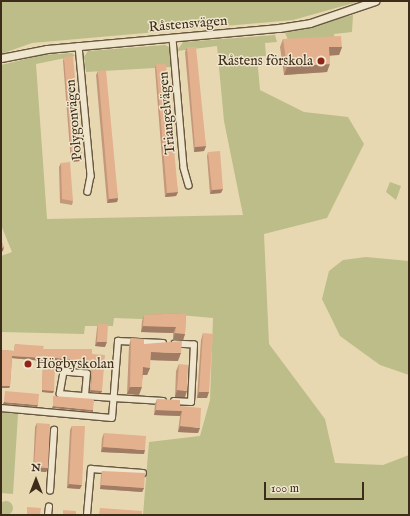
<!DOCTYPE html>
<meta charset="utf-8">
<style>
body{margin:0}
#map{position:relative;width:410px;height:516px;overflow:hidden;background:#e7d8b2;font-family:"IM FELL English",serif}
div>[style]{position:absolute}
.green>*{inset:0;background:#bcbd88}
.round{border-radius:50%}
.roads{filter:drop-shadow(1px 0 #685740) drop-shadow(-1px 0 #685740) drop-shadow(0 1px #685740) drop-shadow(0 -1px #685740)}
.minor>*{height:5.5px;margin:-2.75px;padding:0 2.75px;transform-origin:2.75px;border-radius:2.75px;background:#efe6cd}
.tertiary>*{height:7px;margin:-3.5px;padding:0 3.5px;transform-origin:3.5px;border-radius:3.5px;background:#efe6cd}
.wall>*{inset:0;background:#c4987b}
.shaded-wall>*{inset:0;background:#a07c64}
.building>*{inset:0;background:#e4b18f}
.dots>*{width:11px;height:11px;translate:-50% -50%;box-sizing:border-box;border:2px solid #efe6cd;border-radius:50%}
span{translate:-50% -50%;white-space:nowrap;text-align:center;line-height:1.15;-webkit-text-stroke:3px #efe6cd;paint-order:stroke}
.street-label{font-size:14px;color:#3e2c1a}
.poi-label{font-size:14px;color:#3e2c1a}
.right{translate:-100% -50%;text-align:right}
.left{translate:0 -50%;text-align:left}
.frame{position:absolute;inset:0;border:2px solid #3e2c1a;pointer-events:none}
.north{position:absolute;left:16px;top:460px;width:40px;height:40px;-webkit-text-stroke:3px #efe6cd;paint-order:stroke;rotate:0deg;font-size:11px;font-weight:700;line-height:16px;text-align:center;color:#3e2c1a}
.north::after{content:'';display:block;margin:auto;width:14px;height:18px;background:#3e2c1a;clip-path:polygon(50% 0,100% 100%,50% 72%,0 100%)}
.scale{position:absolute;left:264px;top:482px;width:100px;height:18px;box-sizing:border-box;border:2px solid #3e2c1a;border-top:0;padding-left:5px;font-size:12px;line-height:14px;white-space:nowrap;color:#3e2c1a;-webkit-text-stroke:3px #efe6cd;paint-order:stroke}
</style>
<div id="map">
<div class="green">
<div style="clip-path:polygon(1px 1px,361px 1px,293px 20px,32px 43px,1px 54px)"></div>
<div style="clip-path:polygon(353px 15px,352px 32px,334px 34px,335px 39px,288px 40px,284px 30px)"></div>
<div style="clip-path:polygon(275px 35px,277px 42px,265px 43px,266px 56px,257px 57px,260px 90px,304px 112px,348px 117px,364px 144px,327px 218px,264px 234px,269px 344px,325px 419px,335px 463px,383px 465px,409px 455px,409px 515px,143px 515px,149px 442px,200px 436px,210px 400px,213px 318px,169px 314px,169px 320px,114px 318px,113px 326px,85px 326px,84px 334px,1px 332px,1px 256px,12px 252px,1px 225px,1px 65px,42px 55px,72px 53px,75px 56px,36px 64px,47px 219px,243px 215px,224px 121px,217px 46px,177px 51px,183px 42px)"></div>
<div style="clip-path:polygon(165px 45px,169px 47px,171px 67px,86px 72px,84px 57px,88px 51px)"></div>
<div style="clip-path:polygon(390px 182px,401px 186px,396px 200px,386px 192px)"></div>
<div style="clip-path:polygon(366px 257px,409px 261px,409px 375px,380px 365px,340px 336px,322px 299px,329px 271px,343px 260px)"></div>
<div style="clip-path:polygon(1px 412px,18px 414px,13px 494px,1px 493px)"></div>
<div class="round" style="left:-1px;top:501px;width:14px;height:14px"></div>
</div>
<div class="roads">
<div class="minor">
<div style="left:173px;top:39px;width:129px;rotate:85.1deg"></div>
<div style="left:184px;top:168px;width:18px;rotate:74deg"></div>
<div style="left:79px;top:46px;width:131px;rotate:84.7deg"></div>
<div style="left:91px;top:176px;width:16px;rotate:101deg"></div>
<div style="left:85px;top:396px;width:22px;rotate:-85deg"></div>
<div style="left:87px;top:374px;width:23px;rotate:-175deg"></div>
<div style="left:64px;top:372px;width:22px;rotate:100deg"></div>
<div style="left:60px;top:394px;width:25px;rotate:5deg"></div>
<div style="left:85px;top:396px;width:29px;rotate:4deg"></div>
<div style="left:114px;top:398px;width:49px;rotate:3.5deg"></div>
<div style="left:174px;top:401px;width:17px;rotate:3deg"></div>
<div style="left:191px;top:402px;width:57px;rotate:-87deg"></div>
<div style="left:194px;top:345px;width:19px;rotate:-177deg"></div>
<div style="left:1px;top:408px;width:111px;rotate:5.1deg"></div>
<div style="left:112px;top:418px;width:77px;rotate:-85.5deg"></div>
<div style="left:118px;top:341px;width:45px;rotate:2.5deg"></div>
<div style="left:50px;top:491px;width:61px;rotate:-86.2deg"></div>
<div style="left:48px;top:515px;width:8px;rotate:-83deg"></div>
<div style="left:87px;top:515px;width:46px;rotate:-85deg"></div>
<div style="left:91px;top:469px;width:52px;rotate:4.4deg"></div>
</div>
<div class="tertiary">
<div style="left:1px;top:58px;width:47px;rotate:-11.1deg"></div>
<div style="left:47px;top:49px;width:233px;rotate:-5.2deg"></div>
<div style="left:279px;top:28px;width:31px;rotate:-9deg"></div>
<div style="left:310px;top:23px;width:69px;rotate:-18.7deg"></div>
</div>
</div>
<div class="wall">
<div style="clip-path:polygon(283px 39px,342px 47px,339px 55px,330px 55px,327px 72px,284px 75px,280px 47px)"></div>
<div style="clip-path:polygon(187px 47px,206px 146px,204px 151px,194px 152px,185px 52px)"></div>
<div style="clip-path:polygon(64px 57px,82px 157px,80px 161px,71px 162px,63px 61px)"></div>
<div style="clip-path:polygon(156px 64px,178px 192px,176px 196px,165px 197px,155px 69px)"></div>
<div style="clip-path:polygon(98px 71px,118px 198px,117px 202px,107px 203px,96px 75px)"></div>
<div style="clip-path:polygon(208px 152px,221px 193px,210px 194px,207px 156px)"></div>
<div style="clip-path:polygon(61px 163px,73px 201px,72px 205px,60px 203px,59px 167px)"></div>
<div style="clip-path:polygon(186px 313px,185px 334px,183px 340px,173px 340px,173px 333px,141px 332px,142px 321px,144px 315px)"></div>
<div style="clip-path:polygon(98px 324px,105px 347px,95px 346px,97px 328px)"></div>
<div style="clip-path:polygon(203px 333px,207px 398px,197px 398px,201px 340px)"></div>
<div style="clip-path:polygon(131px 338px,178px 361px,150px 360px,150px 368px,147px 375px,143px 375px,139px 395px,127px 394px,129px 346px)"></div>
<div style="clip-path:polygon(15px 344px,43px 349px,92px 354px,102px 391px,101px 393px,90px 392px,92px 363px,55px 360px,53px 393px,42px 392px,43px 361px,12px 358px,10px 386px,9px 388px,1px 388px,1px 350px,14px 351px)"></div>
<div style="clip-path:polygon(179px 364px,185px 397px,175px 397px,176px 371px)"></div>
<div style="clip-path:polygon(157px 399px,180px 406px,198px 433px,178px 432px,180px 416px,154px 415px,155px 404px)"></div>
<div style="clip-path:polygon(37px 423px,48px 468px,46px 472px,33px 471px,35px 427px)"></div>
<div style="clip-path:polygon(72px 426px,80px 489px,67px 488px,70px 430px)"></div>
<div style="clip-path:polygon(104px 433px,144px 454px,101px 452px,102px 438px)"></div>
<div style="clip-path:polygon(102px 471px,144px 488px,142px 492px,100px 489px,101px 475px)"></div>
</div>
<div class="shaded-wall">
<div style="clip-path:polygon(329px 47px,342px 47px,339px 55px,326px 56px)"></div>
<div style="clip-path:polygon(330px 64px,327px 72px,284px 75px,287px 67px)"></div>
<div style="clip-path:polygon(206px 146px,204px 151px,194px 152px,195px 147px)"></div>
<div style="clip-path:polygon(82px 157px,80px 161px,71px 162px,72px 158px)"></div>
<div style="clip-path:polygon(223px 189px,221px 193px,210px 194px,212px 190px)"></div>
<div style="clip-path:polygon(178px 192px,176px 196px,165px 197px,167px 193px)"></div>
<div style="clip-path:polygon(118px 198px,117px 202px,107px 203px,109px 199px)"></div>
<div style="clip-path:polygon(4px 247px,3px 251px,1px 252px,1px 248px)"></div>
<div style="clip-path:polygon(143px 326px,176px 327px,173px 333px,141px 332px)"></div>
<div style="clip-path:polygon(175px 333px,185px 334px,183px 340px,173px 340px)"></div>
<div style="clip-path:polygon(97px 342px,107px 342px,105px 347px,95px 346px)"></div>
<div style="clip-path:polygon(151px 352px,181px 353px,178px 361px,148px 360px)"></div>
<div style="clip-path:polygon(12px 356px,44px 358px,43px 361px,11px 358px)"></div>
<div style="clip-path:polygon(55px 358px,93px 361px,92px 363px,55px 360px)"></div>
<div style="clip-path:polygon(143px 367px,150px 368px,147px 375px,140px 375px)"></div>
<div style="clip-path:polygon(1px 386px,10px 386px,9px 388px,1px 388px)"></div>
<div style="clip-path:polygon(130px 387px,142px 387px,139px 395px,127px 394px)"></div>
<div style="clip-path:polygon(42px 390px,54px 391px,53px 393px,42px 392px)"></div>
<div style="clip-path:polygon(91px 390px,102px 391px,101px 393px,90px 392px)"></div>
<div style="clip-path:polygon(177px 390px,187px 391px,185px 397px,175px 397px)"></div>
<div style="clip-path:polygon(199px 392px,209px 392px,207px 398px,197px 398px)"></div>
<div style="clip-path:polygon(4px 402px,38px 405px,37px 407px,3px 404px)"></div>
<div style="clip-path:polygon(53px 406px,93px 410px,93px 412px,52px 408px)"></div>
<div style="clip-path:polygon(156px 410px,182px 411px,180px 416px,154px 415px)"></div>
<div style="clip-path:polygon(180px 426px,200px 428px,198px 433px,178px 432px)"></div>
<div style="clip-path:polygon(103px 447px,145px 450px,144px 454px,101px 452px)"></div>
<div style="clip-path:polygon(34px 467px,48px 468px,46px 472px,33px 471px)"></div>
<div style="clip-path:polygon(69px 484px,82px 485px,80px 489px,67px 488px)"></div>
<div style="clip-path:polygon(101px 485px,144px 488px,142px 492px,100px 489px)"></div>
</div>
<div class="building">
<div style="clip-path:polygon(341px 36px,342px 47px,329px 47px,330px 64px,287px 67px,283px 39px)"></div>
<div style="clip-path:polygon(187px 47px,196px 47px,206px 146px,195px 147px)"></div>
<div style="clip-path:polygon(73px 56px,82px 157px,72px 158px,64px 57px)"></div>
<div style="clip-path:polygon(156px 64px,166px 64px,178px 192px,167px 193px)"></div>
<div style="clip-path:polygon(106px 70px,118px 198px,109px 199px,98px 71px)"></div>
<div style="clip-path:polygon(220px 151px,223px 189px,212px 190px,208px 152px)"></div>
<div style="clip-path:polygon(70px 162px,73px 201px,62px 199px,61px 163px)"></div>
<div style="clip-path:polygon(1px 239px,4px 247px,1px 248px)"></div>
<div style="clip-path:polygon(186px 313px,185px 334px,175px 333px,176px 327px,143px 326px,144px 315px)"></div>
<div style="clip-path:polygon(98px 324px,108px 324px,107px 342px,97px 342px)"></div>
<div style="clip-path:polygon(203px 333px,213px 334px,209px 392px,199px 392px)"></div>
<div style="clip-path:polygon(131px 338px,144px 339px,144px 344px,182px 341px,181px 353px,151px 352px,150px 368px,143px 367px,142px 387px,130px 387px)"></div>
<div style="clip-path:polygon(15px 344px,44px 346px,43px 349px,92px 349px,92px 354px,105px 355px,102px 391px,91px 390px,93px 361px,55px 358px,54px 391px,42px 390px,44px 358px,12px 356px,10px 386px,1px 386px,1px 350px,14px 351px)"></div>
<div style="clip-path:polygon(179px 364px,188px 365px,187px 391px,177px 390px)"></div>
<div style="clip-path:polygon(5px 391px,39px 394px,38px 405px,4px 402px)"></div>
<div style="clip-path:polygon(53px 396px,94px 399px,93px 410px,53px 406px)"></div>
<div style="clip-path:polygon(157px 399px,180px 400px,180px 406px,201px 408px,200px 428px,180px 426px,182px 411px,156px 410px)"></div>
<div style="clip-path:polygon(37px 423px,50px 424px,48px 468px,34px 467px)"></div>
<div style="clip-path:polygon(72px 426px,85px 426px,82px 485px,69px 484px)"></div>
<div style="clip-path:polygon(104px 433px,146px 436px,145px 450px,103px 447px)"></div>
<div style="clip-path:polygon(102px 471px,145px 473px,144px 488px,101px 485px)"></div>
<div style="clip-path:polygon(27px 507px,41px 508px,40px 515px,27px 515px)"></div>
<div style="clip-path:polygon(100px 508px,142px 511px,142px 515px,99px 515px)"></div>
<div style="clip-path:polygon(63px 510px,76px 511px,76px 515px,63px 515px)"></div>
</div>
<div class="dots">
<div style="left:321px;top:61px;background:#8f2418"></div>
<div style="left:28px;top:364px;background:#8f2418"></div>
</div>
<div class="street-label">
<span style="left:188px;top:24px;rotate:-5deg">Råstensvägen</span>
<span style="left:167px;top:113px;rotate:-95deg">Triangelvägen</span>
<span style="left:74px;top:120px;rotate:-95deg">Polygonvägen</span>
</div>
<div class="poi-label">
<span class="right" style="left:313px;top:61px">Råstens förskola</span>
<span class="left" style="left:36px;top:364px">Högbyskolan</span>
</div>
<div class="frame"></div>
<div class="north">N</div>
<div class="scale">100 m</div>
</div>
